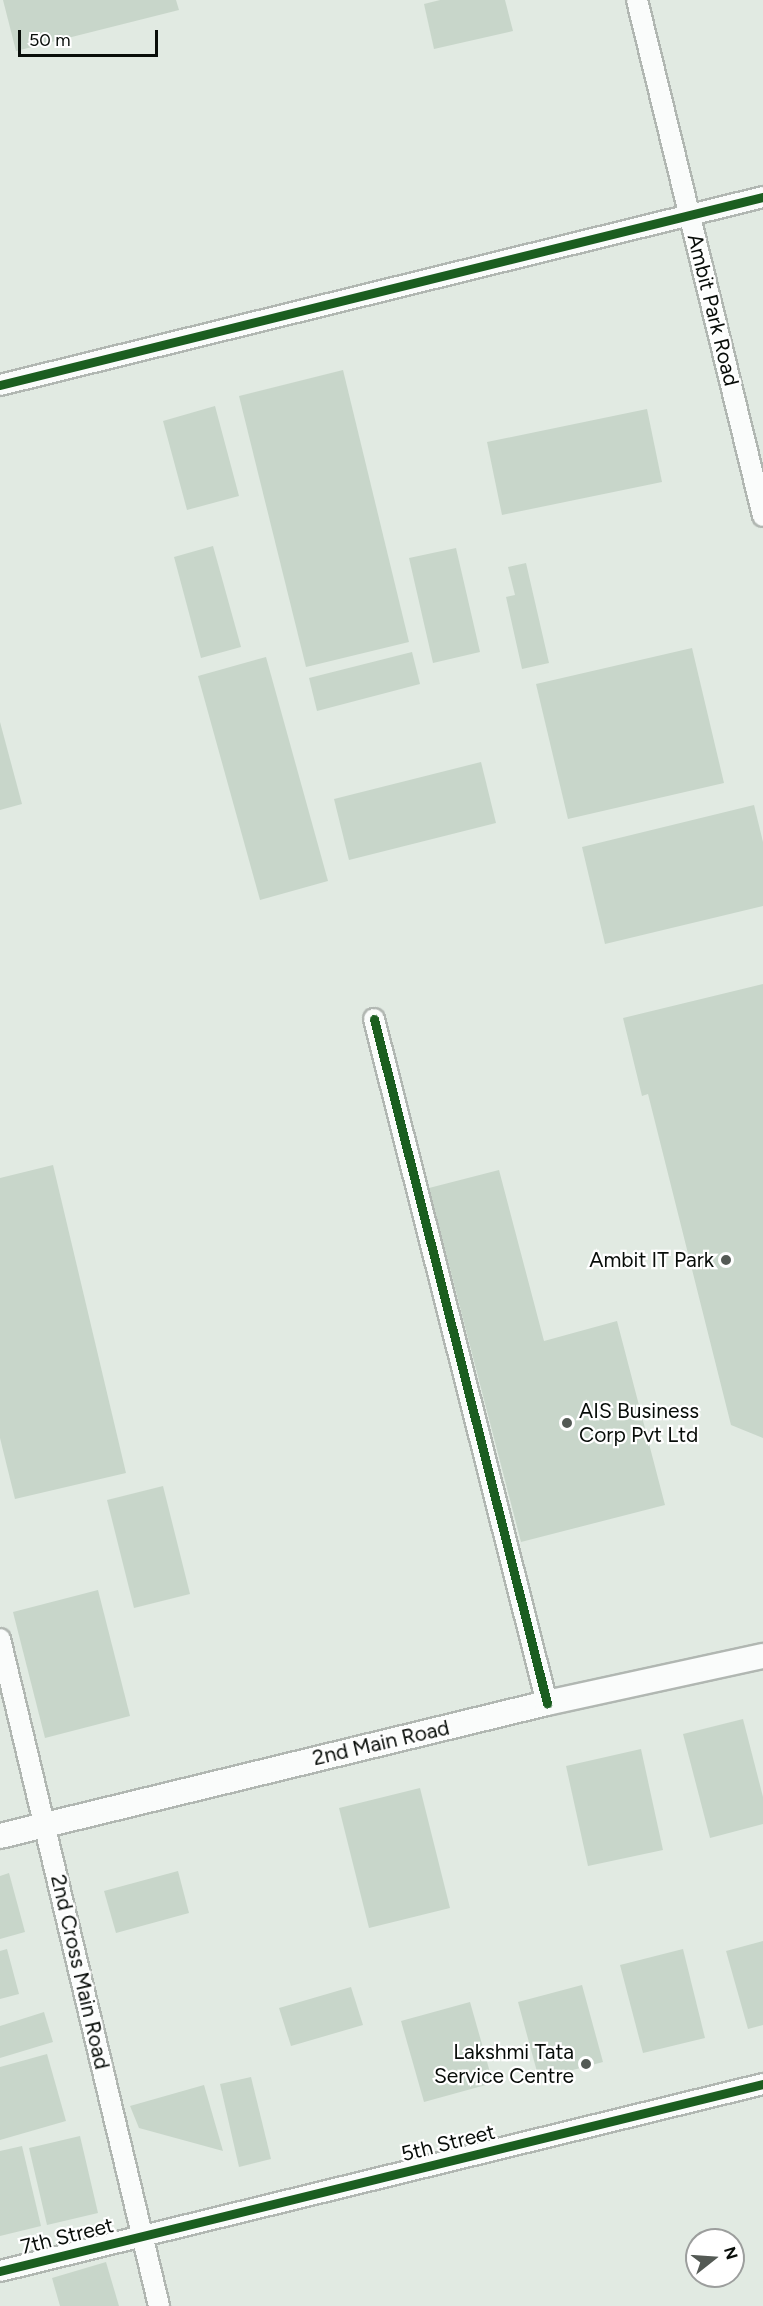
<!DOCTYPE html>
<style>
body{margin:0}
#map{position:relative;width:763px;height:2306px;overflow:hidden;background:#e1eae2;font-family:Figtree,sans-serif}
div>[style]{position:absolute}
.building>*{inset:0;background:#c8d6ca}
.roads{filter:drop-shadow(2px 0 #b1b7b2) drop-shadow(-2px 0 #b1b7b2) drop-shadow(0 2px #b1b7b2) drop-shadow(0 -2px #b1b7b2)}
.minor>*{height:20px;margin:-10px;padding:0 10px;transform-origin:10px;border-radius:10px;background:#fafcfb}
.major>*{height:24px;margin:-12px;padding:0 12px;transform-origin:12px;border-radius:12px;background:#fafcfb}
.cycleway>*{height:9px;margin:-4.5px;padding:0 4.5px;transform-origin:4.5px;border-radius:4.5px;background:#1b5e20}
.dots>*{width:16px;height:16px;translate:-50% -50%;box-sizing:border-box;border:3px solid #fff;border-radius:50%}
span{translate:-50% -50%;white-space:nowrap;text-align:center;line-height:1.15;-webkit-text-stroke:4.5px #fff;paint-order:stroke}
.street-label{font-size:21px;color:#080d09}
.poi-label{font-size:21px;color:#080d09}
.right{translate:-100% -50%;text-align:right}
.left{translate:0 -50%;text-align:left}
.north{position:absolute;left:685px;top:2228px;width:60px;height:60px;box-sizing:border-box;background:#fff;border:2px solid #9c9e9d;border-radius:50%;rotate:73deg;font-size:16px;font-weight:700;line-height:24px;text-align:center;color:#080d09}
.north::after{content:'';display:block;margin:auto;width:21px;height:27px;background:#545a55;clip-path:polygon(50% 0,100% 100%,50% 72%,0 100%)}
.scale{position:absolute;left:18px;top:30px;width:140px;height:27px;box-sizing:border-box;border:3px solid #080d09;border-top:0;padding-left:8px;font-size:18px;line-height:21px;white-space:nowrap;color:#080d09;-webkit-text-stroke:4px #fff;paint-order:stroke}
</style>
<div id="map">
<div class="building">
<div style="clip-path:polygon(3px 0,176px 0,179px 10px,16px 51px)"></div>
<div style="clip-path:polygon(440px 0,505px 0,513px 31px,434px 49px,424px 4px)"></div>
<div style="clip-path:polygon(343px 370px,409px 642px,306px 667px,239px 396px)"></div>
<div style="clip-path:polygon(215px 406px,239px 496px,187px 510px,163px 421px)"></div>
<div style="clip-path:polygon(647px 409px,662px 482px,502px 515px,487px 442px)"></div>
<div style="clip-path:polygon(213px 546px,241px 647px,201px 658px,174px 557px)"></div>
<div style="clip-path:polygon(456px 548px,480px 652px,433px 663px,409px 558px)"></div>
<div style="clip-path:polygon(526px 563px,549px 663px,522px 669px,506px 597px,515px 595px,508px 567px)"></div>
<div style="clip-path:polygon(692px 648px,724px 783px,568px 819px,536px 684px)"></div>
<div style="clip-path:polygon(412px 652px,420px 684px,317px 711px,309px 678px)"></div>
<div style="clip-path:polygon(266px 657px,328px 881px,260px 900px,198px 676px)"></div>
<div style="clip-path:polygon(0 722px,22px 804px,0 810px)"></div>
<div style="clip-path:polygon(481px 762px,496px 823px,349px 860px,334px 799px)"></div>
<div style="clip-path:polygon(754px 805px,763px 842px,763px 906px,605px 944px,582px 847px)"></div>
<div style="clip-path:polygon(763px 984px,763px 1438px,731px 1425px,648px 1094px,642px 1096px,623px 1018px)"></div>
<div style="clip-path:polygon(53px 1165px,126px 1473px,15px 1499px,0 1438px,0 1178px)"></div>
<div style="clip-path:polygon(499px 1170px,544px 1341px,617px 1321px,665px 1505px,521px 1542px,429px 1188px)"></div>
<div style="clip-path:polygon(163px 1486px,190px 1594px,134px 1608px,107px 1500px)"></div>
<div style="clip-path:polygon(98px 1590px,130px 1716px,45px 1738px,13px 1612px)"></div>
<div style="clip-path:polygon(743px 1719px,763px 1797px,763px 1824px,710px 1838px,683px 1734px)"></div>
<div style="clip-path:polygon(641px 1749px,663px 1850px,588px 1866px,566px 1766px)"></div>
<div style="clip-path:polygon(420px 1788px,450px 1908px,369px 1928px,339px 1808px)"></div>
<div style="clip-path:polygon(178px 1871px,189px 1913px,116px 1933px,104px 1891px)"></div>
<div style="clip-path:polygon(9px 1873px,25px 1932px,0 1939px,0 1876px)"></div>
<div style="clip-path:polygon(763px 1941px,763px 2025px,748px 2029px,726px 1951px)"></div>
<div style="clip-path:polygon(7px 1949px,19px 1994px,0 1999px,0 1951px)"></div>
<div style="clip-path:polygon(683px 1949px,705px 2038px,643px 2053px,620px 1965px)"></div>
<div style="clip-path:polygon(582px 1985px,603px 2062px,539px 2079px,518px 2002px)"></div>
<div style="clip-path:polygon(351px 1987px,363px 2025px,291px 2046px,279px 2008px)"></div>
<div style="clip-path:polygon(470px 2002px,493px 2083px,424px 2102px,401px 2021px)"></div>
<div style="clip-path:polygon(44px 2012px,53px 2042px,0 2058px,0 2026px)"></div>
<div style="clip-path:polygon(47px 2054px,66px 2121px,0 2140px,0 2067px)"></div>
<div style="clip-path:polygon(251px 2077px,271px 2159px,239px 2167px,220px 2084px)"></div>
<div style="clip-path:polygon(204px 2085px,223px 2151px,139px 2128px,130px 2106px)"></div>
<div style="clip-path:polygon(80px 2136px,98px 2213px,47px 2225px,29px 2148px)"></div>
<div style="clip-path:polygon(22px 2146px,41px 2226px,0 2236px,0 2151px)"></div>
<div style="clip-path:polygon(106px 2262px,119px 2306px,60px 2306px,52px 2278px)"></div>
</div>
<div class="roads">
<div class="minor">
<div style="left:637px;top:0;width:531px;rotate:76.28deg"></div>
<div style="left:0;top:385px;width:786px;rotate:-13.84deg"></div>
<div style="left:374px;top:1019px;width:706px;rotate:75.81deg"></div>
<div style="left:0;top:1639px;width:686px;rotate:76.59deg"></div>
<div style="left:0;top:2271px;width:786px;rotate:-13.77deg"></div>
</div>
<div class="major">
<div style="left:0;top:1836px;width:563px;rotate:-13.67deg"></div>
<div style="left:547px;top:1703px;width:221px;rotate:-12.3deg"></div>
</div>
</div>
<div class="cycleway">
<div style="left:0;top:385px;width:786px;rotate:-13.84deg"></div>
<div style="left:374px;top:1019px;width:706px;rotate:75.81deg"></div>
<div style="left:0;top:2271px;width:786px;rotate:-13.77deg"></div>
</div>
<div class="dots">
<div style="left:726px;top:1260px;background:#545a55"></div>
<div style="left:567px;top:1423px;background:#545a55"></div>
<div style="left:586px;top:2064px;background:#545a55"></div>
</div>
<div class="street-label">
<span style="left:713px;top:310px;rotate:76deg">Ambit Park Road</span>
<span style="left:381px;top:1743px;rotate:-13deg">2nd Main Road</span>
<span style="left:80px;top:1972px;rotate:77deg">2nd Cross Main Road</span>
<span style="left:448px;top:2143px;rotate:-14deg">5th Street</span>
<span style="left:67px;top:2236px;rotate:-14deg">7th Street</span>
</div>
<div class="poi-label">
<span class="right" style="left:714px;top:1260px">Ambit IT Park</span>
<span class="left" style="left:579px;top:1423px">AIS Business<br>Corp Pvt Ltd</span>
<span class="right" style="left:574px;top:2064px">Lakshmi Tata<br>Service Centre</span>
</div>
<div class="north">N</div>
<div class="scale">50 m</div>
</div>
